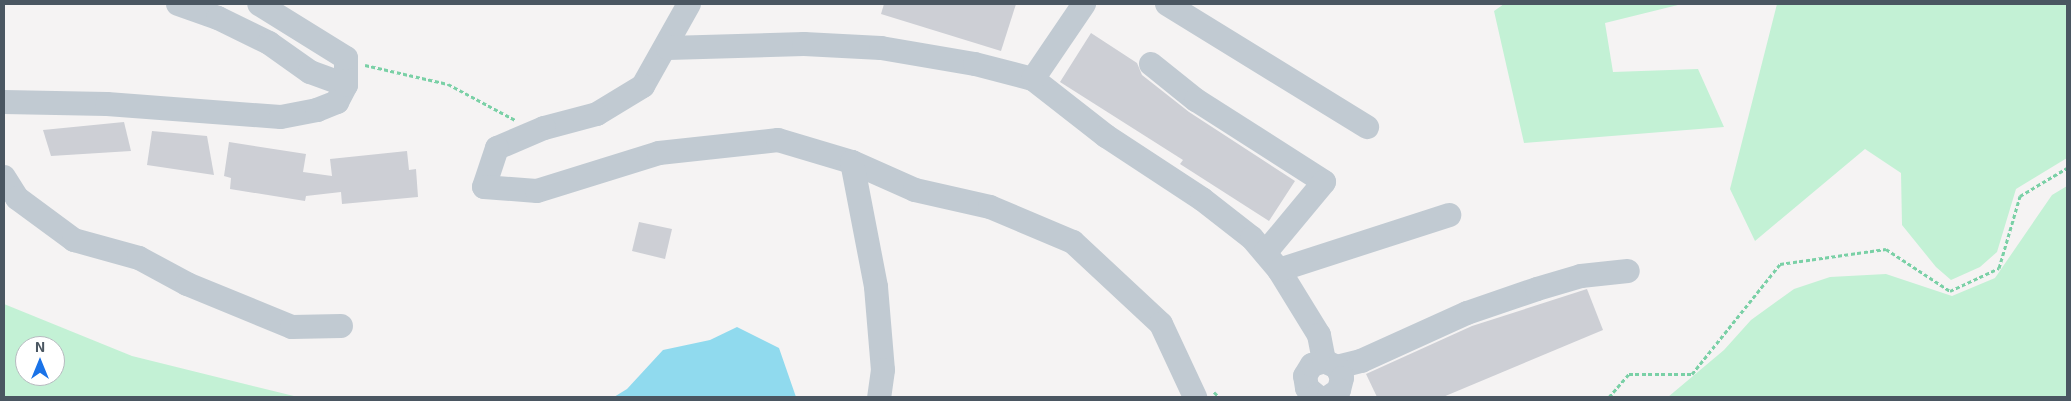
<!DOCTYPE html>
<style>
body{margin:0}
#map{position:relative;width:2071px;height:401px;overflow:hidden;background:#f5f3f3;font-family:"Exo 2",sans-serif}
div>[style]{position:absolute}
.green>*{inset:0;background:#c3f1d5}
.water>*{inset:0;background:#90daee}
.building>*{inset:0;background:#cdcfd5}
.path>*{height:3px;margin-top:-1.5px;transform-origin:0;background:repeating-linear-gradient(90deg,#7ad0a6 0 4px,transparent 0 6.5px)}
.minor>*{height:24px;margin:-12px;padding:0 12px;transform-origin:12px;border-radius:12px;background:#c1cad2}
span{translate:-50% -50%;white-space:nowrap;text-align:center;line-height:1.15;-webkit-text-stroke:4.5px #fff;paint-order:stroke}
.frame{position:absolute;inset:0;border:5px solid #4a5661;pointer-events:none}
.north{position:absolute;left:15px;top:336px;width:50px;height:50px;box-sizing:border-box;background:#fff;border:1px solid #b7bbc0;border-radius:50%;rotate:0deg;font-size:14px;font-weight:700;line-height:20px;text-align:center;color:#4a5661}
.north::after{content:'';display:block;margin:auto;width:18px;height:22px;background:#1a73e8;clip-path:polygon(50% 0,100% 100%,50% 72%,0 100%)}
</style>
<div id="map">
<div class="green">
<div style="clip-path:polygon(1504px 4px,1682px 4px,1605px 23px,1613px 72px,1698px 69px,1724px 127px,1524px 143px,1494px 11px)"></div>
<div style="clip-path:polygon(1777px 4px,2067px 4px,2067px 158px,2016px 189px,1997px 252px,1980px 267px,1951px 280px,1936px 267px,1902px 225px,1901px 173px,1865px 149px,1755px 241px,1730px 189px)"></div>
<div style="clip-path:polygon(2067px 186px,2067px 397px,1668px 397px,1724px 350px,1751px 320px,1794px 289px,1830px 277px,1886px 274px,1952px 296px,1995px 278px,2052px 195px)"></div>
<div style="clip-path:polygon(evenodd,4px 304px,132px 356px,298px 397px,4px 397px,4px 304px,25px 346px,55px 346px,55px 376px,25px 376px,25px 346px)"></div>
</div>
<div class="water">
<div style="clip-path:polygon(737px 327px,779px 348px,796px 397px,614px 397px,627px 389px,663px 350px,710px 340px)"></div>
</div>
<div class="building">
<div style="clip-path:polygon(884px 4px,1016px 4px,1001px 51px,881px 14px)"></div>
<div style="clip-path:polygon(1091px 33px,1137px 63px,1142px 75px,1189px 112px,1295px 181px,1269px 221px,1180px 164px,1183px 160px,1060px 82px)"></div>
<div style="clip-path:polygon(124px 122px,131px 151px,51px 156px,43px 130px)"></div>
<div style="clip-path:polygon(152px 131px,207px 136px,214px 175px,147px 165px)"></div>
<div style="clip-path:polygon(229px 142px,306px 154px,303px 172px,332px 176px,330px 159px,407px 151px,409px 170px,416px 169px,418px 197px,342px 204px,341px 192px,306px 196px,305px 201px,230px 189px,231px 178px,224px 176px)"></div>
<div style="clip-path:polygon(639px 222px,672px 229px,665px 259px,632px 251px)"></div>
<div style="clip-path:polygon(1587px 289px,1603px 330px,1443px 397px,1377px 397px,1366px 374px,1472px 326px)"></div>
</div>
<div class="path">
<div style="left:365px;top:65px;width:85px;rotate:12.9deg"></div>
<div style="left:448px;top:84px;width:76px;rotate:28.2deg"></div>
<div style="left:1214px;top:392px;width:7px;rotate:45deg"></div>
<div style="left:1609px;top:397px;width:30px;rotate:-49deg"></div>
<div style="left:1629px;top:374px;width:63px"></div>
<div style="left:1692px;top:374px;width:141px;rotate:-51.3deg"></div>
<div style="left:1780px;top:264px;width:107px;rotate:-8.1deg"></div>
<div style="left:1886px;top:249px;width:77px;rotate:33.3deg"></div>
<div style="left:1950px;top:291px;width:54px;rotate:-25.1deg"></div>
<div style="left:1999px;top:268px;width:75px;rotate:-73.7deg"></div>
<div style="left:2020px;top:196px;width:55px;rotate:-30.8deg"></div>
</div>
<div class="minor">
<div style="left:178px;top:4px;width:42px;rotate:19.3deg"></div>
<div style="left:218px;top:18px;width:57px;rotate:26.1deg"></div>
<div style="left:269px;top:43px;width:50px;rotate:35.3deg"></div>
<div style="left:310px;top:72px;width:38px;rotate:20deg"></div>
<div style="left:689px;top:4px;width:94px;rotate:119.3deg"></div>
<div style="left:643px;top:86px;width:54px;rotate:148.7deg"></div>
<div style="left:597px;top:114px;width:55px;rotate:165.2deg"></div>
<div style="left:544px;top:128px;width:51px;rotate:156.9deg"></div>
<div style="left:497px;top:148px;width:41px;rotate:108.4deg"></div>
<div style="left:484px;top:187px;width:53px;rotate:4.3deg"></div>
<div style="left:537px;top:191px;width:128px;rotate:-17.3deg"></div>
<div style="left:659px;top:153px;width:120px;rotate:-6.2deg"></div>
<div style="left:778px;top:140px;width:77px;rotate:16.6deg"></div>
<div style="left:852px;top:162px;width:69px;rotate:24deg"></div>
<div style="left:915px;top:190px;width:77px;rotate:12.8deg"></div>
<div style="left:990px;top:207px;width:90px;rotate:22.9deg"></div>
<div style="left:1073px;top:242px;width:120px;rotate:43deg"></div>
<div style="left:1161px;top:324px;width:81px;rotate:65deg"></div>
<div style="left:1167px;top:4px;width:235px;rotate:31.6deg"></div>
<div style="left:668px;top:48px;width:136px;rotate:-1.7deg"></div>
<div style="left:804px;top:44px;width:77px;rotate:3deg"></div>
<div style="left:881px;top:48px;width:95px;rotate:9.7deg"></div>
<div style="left:975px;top:64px;width:60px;rotate:14.5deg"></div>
<div style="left:1033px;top:79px;width:93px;rotate:38deg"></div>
<div style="left:1106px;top:136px;width:115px;rotate:33.3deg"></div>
<div style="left:1202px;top:199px;width:63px;rotate:38deg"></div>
<div style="left:1252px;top:238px;width:42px;rotate:49.8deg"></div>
<div style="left:1279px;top:270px;width:76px;rotate:58.4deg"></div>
<div style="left:1319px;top:335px;width:26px;rotate:79deg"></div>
<div style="left:1151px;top:64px;width:58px;rotate:38.7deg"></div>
<div style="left:1196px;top:100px;width:152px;rotate:32.6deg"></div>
<div style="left:1324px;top:182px;width:92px;rotate:129.7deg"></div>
<div style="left:1033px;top:79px;width:91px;rotate:-55.8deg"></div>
<div style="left:4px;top:102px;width:103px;rotate:1.1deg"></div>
<div style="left:107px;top:104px;width:174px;rotate:4.3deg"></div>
<div style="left:281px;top:117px;width:37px;rotate:-11deg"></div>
<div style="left:317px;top:110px;width:22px;rotate:-22deg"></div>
<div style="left:337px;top:102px;width:19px;rotate:-62deg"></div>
<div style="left:346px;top:85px;width:27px;rotate:-90deg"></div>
<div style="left:346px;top:58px;width:102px;rotate:-148.2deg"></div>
<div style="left:852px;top:162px;width:127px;rotate:79.1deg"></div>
<div style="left:876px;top:287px;width:83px;rotate:85.2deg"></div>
<div style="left:883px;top:370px;width:27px;rotate:98deg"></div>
<div style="left:4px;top:177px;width:25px;rotate:58deg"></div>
<div style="left:17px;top:198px;width:71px;rotate:36.4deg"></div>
<div style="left:74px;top:240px;width:67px;rotate:15.5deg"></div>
<div style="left:139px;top:258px;width:55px;rotate:28.4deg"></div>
<div style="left:187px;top:284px;width:113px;rotate:22.3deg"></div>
<div style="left:292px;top:327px;width:49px;rotate:-1.2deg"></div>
<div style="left:1279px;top:270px;width:179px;rotate:-17.9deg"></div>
<div style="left:1337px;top:367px;width:25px;rotate:-14deg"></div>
<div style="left:1361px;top:361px;width:116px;rotate:-24.4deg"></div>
<div style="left:1467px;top:313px;width:74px;rotate:-18.9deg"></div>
<div style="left:1537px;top:289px;width:46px;rotate:-16.5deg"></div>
<div style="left:1581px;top:276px;width:47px;rotate:-6.1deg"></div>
<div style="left:1318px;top:397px;width:14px;rotate:-141deg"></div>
<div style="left:1307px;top:388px;width:12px;rotate:-99deg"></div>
<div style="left:1305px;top:376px;width:13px;rotate:-58deg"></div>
<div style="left:1312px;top:365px;width:13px;rotate:-18deg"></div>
<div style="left:1324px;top:361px;width:14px;rotate:25deg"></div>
<div style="left:1337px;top:367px;width:12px;rotate:66deg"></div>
<div style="left:1342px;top:378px;width:12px;rotate:104deg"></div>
<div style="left:1339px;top:390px;width:12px;rotate:145deg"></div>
</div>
<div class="frame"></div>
<div class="north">N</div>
</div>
